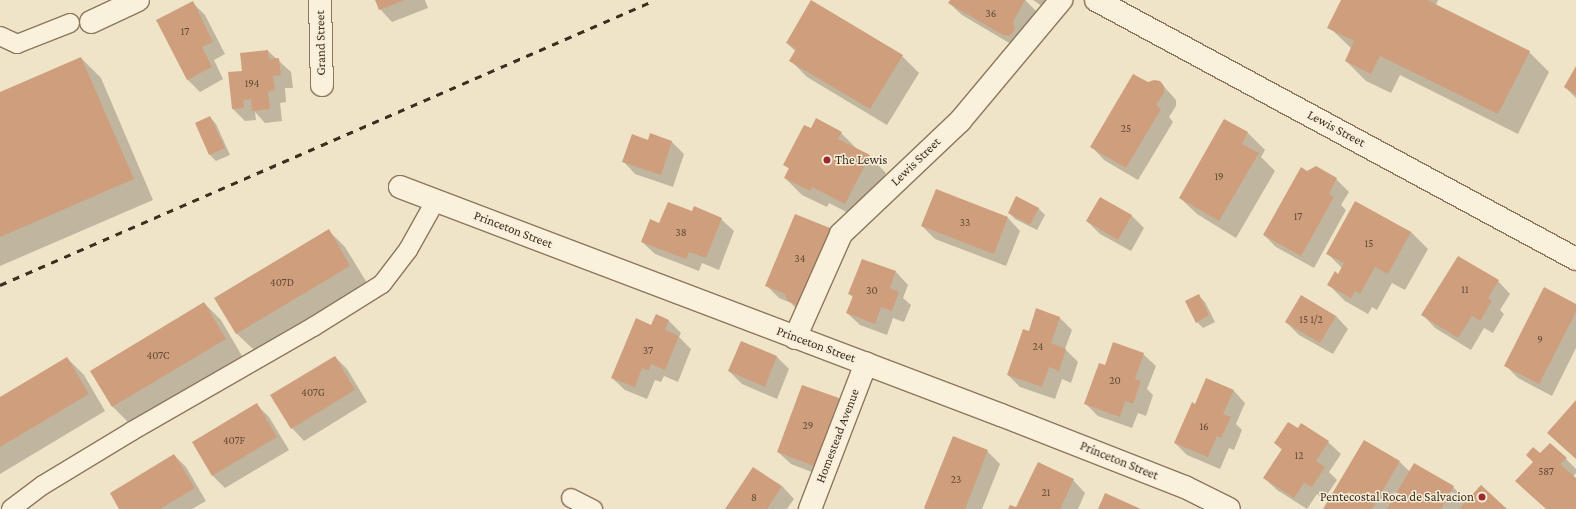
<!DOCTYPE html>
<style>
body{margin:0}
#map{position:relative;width:1576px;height:509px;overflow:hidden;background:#f0e4c8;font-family:"Crimson Pro",serif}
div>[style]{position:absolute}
.shadow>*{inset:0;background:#0003}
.building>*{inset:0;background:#cf9f7d}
.roads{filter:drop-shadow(1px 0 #8d765c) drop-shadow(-1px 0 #8d765c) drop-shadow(0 1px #8d765c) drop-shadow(0 -1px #8d765c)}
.service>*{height:18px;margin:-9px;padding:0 9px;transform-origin:9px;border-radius:9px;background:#faf1dc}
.minor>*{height:22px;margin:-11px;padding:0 11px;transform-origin:11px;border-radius:11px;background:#faf1dc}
.rail>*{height:3px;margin-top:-1.5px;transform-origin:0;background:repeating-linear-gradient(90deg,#3d2e20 0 7px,transparent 0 14px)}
.dots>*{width:11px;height:11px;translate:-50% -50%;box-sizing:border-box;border:2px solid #f7eed8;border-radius:50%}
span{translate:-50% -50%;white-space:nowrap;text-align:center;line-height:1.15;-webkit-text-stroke:3px #f7eed8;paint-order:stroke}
.number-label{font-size:11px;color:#624a37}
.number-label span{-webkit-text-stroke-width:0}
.street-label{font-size:13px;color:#3d2e20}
.poi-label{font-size:13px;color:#3d2e20}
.left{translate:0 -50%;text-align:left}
.right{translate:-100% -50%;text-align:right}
</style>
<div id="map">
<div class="shadow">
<div style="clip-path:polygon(376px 0,425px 0,428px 8px,392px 22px,380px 9px)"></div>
<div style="clip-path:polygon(951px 0,1025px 0,1037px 12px,1016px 47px,962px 15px,949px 3px)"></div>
<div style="clip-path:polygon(1033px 0,1047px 0,1043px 7px)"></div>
<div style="clip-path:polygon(1342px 0,1438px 0,1436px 5px,1529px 52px,1549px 72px,1518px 134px,1400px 75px,1391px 93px,1366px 81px,1346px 61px,1352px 49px,1329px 27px)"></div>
<div style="clip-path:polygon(192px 2px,205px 15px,225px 54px,214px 60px,223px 79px,200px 92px,187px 79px)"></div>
<div style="clip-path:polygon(787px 43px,902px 56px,919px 73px,887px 125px,807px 77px,790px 60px,796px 52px)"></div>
<div style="clip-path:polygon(268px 51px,291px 72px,293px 88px,285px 88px,286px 102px,280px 103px,282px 121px,265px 123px,255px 112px,256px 120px,245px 121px,233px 109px,243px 71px)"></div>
<div style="clip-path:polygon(81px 58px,101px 78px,153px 200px,0 266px,0 93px)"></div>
<div style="clip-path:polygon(1576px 68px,1576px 98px,1565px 87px)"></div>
<div style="clip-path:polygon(1160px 82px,1176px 100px,1176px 106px,1169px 117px,1173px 122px,1138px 180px,1104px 160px,1092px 147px,1148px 83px)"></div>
<div style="clip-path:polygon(210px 117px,216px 124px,230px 155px,216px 161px,210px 155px,196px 123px)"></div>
<div style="clip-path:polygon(1225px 120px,1248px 133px,1265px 150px,1261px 157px,1275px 171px,1236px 238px,1197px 214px,1180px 198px)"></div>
<div style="clip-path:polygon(841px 133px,858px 150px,869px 156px,886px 173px,862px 220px,829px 203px,827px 207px,802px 195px,785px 178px,790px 170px,784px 164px)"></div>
<div style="clip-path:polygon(651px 135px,672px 142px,684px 154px,673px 187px,635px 174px,623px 161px,648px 141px)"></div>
<div style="clip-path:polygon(1307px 172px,1336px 179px,1349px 192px,1341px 205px,1346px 210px,1314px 268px,1276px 247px,1264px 235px)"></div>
<div style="clip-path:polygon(1100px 198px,1132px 216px,1144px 228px,1131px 251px,1100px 234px,1087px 221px)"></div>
<div style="clip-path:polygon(1355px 202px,1411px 232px,1428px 249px,1405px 290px,1392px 283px,1377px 310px,1372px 307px,1368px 314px,1345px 301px,1328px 284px,1339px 275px,1342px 268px,1327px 253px)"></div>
<div style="clip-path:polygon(1038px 208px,1045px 215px,1037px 230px,1015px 219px,1009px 213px)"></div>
<div style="clip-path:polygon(692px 212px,721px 219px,734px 231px,719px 270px,702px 263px,699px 271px,655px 254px,642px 242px,660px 224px)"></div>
<div style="clip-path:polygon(796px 215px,800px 313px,791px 303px,779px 298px,767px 286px)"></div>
<div style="clip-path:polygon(1008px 218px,1020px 231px,1006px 266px,935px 239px,922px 226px)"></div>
<div style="clip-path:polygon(328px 230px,345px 247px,367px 283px,254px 350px,237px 334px,216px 298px)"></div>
<div style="clip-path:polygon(862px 260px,896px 272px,908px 285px,903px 298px,911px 305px,904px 322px,893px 318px,887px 335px,860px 325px,847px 313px,853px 298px,850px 294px)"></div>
<div style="clip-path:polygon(1498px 281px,1510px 294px,1500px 310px,1504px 314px,1493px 333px,1484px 328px,1471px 350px,1435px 328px,1423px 315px)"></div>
<div style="clip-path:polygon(1198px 295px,1205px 302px,1215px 322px,1203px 328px,1197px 322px)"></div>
<div style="clip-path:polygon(204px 303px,221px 320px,242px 356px,130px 424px,113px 407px,91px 371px)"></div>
<div style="clip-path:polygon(1576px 305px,1576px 348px,1552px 396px,1518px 378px,1505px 365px)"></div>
<div style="clip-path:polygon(1037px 309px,1060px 318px,1072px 330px,1065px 349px,1078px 362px,1071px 383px,1062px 379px,1055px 399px,1020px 387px,1008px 375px,1029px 332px)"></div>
<div style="clip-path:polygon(1336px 316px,1348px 329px,1333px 354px,1299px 335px,1286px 322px)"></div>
<div style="clip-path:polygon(669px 321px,681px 333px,679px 337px,691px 349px,678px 382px,664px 376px,661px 382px,655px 380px,647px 399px,625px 390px,612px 378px,652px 326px)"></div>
<div style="clip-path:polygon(741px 342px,777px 357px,789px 369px,777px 399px,742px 384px,729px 371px)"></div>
<div style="clip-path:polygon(1143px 354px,1156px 366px,1147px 389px,1153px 395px,1146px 416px,1138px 413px,1132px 428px,1098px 416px,1086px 404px,1106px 366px)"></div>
<div style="clip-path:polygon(335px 357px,347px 369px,367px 402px,304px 441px,292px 428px)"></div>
<div style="clip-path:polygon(67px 358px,84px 375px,105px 411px,0 474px,0 399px)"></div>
<div style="clip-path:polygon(803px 386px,839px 399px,851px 411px,827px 478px,791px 464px,778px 452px)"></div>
<div style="clip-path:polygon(1233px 390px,1245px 403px,1236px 424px,1242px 430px,1234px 450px,1229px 448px,1220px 469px,1187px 455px,1175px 443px,1196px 405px)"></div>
<div style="clip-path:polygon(257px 405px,269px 417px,289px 450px,225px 488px,213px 476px,193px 443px)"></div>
<div style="clip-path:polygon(1328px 442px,1341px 454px,1329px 472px,1337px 480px,1324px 499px,1317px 494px,1307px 509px,1277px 490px,1264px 478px,1282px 450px,1275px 443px)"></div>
<div style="clip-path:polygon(987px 451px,1000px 464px,982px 509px,926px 509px)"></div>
<div style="clip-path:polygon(174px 455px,186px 467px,206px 501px,192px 509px,120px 509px)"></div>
<div style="clip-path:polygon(1540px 455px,1566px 459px,1576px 469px,1576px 473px,1573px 477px,1576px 480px,1576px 509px,1546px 509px)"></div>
<div style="clip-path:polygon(1400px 462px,1410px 472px,1453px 487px,1467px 501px,1506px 509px,1324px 509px)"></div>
<div style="clip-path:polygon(1073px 480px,1085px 493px,1078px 509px,1009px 509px,1017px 509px)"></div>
<div style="clip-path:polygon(782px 486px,794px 499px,787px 509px,727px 509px)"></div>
</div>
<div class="building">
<div style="clip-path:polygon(375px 0,405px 0,379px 10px)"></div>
<div style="clip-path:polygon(811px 0,903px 55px,870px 109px,789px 61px,796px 49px,786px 43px)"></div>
<div style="clip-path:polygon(950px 0,1025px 0,1013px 22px,1015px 28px,1013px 32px,1009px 36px,1003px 35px,948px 3px)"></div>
<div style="clip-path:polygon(1341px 0,1427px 0,1530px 51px,1498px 114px,1380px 56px,1371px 74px,1345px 61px,1354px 41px,1327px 28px)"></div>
<div style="clip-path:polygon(193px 1px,213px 42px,202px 47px,212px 67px,187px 80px,156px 20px)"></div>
<div style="clip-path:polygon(268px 50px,269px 59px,279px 58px,281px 75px,273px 76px,275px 90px,268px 91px,270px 109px,252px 111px,251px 99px,243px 100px,244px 108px,232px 109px,228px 72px,242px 71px,240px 53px)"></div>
<div style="clip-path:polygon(81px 57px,134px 179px,0 237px,0 92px)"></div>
<div style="clip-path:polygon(1576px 66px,1576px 95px,1564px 87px)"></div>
<div style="clip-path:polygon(1133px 74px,1148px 82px,1154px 80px,1160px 81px,1164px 86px,1164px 93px,1156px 105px,1161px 109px,1126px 168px,1090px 147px)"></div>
<div style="clip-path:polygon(210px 116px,225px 148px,209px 155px,195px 123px)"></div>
<div style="clip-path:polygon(816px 118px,842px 132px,838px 139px,870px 155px,845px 204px,812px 187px,810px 191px,784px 178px,789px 168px,783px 165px,804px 125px,811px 128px)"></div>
<div style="clip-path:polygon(1224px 119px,1248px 132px,1242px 144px,1259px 153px,1219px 221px,1179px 198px)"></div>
<div style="clip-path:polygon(650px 133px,672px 141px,661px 175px,622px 162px,632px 134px,648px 140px)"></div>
<div style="clip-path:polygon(1316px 166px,1337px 178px,1329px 194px,1334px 197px,1301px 256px,1263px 235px,1301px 167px,1307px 171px)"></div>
<div style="clip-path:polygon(936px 189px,1008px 217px,994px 254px,921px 226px)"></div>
<div style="clip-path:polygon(1016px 196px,1039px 208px,1030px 225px,1008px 213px)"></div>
<div style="clip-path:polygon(1100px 197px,1132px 215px,1118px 240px,1086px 221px)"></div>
<div style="clip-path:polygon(1355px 201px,1411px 232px,1388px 274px,1375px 267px,1360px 294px,1355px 291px,1351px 298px,1327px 285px,1335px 271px,1338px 274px,1344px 263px,1326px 254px)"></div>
<div style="clip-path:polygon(668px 202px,692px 211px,694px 206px,722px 218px,706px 258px,689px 252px,686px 259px,641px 242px,650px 219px,659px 223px)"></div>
<div style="clip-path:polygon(795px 214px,835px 230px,800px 304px,795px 305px,787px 300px,785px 294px,765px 286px)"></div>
<div style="clip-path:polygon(329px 229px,350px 266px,236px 334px,214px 298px)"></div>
<div style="clip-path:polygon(1458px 256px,1499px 280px,1488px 298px,1492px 301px,1480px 321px,1472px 316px,1458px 338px,1421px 315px)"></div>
<div style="clip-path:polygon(862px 259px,896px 271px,890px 288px,899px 292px,892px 311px,881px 307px,875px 324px,846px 313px,853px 296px,848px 294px)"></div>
<div style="clip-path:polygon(1544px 287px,1576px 304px,1576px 312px,1539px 384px,1504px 366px)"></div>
<div style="clip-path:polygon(1199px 294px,1209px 315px,1196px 323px,1185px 301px)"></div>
<div style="clip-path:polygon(1301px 295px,1336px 316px,1320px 343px,1285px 322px)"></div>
<div style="clip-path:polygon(204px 302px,226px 339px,112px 407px,90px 371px)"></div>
<div style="clip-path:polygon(1036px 308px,1060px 317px,1051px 343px,1066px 349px,1059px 371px,1049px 367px,1042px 387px,1007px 375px,1023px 329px,1029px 331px)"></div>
<div style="clip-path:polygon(656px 314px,669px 320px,665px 330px,679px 336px,665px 370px,651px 364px,649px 371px,642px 368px,635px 387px,611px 378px,636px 318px,651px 325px)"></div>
<div style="clip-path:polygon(741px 341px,777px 356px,765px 387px,728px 371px)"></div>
<div style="clip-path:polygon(1113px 342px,1144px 353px,1135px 379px,1141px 381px,1133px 404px,1125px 401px,1120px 417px,1084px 404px,1099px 363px,1105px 365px)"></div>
<div style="clip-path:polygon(335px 356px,355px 390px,291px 429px,270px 395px)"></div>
<div style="clip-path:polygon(67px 357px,89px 394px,0 447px,0 397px)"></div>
<div style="clip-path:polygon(1206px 378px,1234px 390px,1223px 414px,1231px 417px,1221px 438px,1217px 436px,1208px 457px,1174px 443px,1192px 402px,1195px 404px)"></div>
<div style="clip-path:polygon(802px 385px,839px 398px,814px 466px,777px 452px)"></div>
<div style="clip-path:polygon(1576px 400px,1576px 459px,1547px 433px)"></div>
<div style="clip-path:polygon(257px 403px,277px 437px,212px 476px,192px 442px)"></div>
<div style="clip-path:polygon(1288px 422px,1298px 428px,1301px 423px,1329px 441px,1316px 461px,1325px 467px,1312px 487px,1304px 483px,1294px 498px,1263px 478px,1282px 449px,1274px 443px)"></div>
<div style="clip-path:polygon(953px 436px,988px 450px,965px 509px,926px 509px,924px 508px)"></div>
<div style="clip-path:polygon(1364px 440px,1400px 461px,1372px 509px,1323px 509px)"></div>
<div style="clip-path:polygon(1550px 443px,1567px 458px,1560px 464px,1576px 478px,1576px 509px,1546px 509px,1515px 481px,1533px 462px,1526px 455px,1533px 447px,1540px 453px)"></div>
<div style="clip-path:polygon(174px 454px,195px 488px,160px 509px,119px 509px,110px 493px)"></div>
<div style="clip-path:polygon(1038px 462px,1074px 479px,1060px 509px,1008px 509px,1010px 505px,1016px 507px)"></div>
<div style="clip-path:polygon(1414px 463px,1454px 486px,1441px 509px,1387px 509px)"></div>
<div style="clip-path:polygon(753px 467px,782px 486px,767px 509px,725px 509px)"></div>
<div style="clip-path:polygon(1481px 485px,1507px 509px,1459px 509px)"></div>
<div style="clip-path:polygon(1105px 493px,1141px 509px,1098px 509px)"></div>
</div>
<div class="roads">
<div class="service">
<div style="left:0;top:36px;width:19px;rotate:25deg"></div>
<div style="left:17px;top:44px;width:57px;rotate:-21.6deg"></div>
<div style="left:571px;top:498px;width:25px;rotate:27deg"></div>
<div style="left:11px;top:509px;width:40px;rotate:-37deg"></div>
<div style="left:43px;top:485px;width:104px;rotate:-31.2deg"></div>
<div style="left:132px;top:431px;width:209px;rotate:-29.9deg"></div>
<div style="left:313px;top:327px;width:81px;rotate:-31.9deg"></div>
<div style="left:382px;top:284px;width:43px;rotate:-52.6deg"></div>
<div style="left:408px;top:250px;width:57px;rotate:-60.8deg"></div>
</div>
<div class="minor">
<div style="left:320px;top:0;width:85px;rotate:88.7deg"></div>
<div style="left:1096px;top:0;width:545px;rotate:28.35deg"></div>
<div style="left:91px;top:22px;width:52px;rotate:-25.1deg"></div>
<div style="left:400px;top:187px;width:643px;rotate:20.78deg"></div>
<div style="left:1001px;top:415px;width:198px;rotate:21.4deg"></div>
<div style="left:1185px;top:487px;width:49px;rotate:26.6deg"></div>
<div style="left:795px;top:338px;width:114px;rotate:-66.1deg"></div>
<div style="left:841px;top:234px;width:164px;rotate:-43.5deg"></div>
<div style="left:960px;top:121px;width:158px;rotate:-50.1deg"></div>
<div style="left:810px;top:509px;width:156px;rotate:-69deg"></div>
</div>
</div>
<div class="rail">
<div style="left:0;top:285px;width:714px;rotate:-23.51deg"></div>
</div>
<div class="dots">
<div style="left:827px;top:160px;background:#9e2a2b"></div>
<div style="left:1482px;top:497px;background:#9e2a2b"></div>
</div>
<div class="number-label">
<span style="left:991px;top:13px">36</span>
<span style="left:185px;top:31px">17</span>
<span style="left:252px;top:83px">194</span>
<span style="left:1126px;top:128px">25</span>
<span style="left:1219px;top:176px">19</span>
<span style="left:1298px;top:216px">17</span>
<span style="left:965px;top:222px">33</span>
<span style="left:681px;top:232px">38</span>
<span style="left:1369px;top:243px">15</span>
<span style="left:800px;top:258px">34</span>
<span style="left:282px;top:282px">407D</span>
<span style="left:1465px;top:289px">11</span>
<span style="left:872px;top:290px">30</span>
<span style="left:1311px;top:319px">15 1/2</span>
<span style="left:1540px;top:339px">9</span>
<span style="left:1038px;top:346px">24</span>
<span style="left:648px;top:350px">37</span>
<span style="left:158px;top:355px">407C</span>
<span style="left:1115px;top:380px">20</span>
<span style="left:313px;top:392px">407G</span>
<span style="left:808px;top:425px">29</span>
<span style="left:1204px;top:426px">16</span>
<span style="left:234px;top:440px">407F</span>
<span style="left:1299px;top:455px">12</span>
<span style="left:1546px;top:471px">587</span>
<span style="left:956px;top:479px">23</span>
<span style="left:1046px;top:492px">21</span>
<span style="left:754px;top:497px">8</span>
</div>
<div class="street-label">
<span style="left:321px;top:43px;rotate:-91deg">Grand Street</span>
<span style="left:1336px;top:129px;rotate:28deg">Lewis Street</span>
<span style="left:916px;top:162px;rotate:-44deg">Lewis Street</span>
<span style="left:513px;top:230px;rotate:21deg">Princeton Street</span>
<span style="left:816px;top:345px;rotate:20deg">Princeton Street</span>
<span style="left:838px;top:436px;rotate:-69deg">Homestead Avenue</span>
<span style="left:1119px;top:461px;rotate:22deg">Princeton Street</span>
</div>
<div class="poi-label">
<span class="left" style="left:835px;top:160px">The Lewis</span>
<span class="right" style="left:1474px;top:497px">Pentecostal Roca de Salvacion</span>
</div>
</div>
